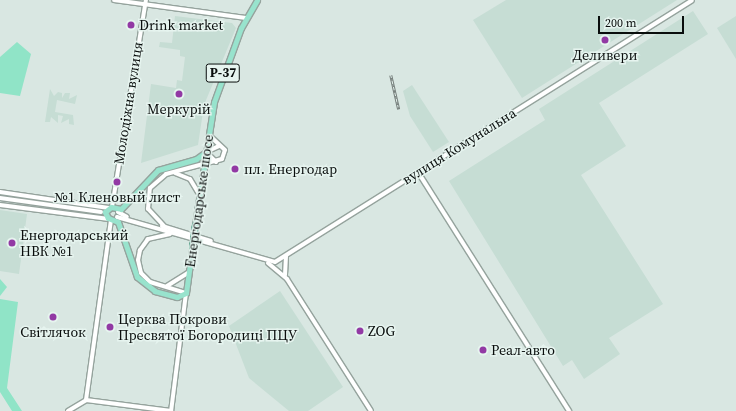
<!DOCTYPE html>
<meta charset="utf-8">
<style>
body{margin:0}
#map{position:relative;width:736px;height:411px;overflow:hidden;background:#d9e7e2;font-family:"Source Serif 4",serif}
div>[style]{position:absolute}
.built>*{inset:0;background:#c6ddd4}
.green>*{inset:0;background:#90e4c7}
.roads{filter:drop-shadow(1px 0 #95a39d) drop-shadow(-1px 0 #95a39d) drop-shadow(0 1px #95a39d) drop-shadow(0 -1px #95a39d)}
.minor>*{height:4px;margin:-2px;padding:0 2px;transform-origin:2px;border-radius:2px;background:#fff}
.major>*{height:5px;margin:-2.5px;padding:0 2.5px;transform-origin:2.5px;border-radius:2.5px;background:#98e3cd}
.rail>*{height:2.5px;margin-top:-1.25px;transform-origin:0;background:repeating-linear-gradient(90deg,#e6f4ef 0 3px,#757e7b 0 6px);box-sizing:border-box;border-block:1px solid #757e7b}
.bridges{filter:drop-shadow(1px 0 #3a8c73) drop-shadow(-1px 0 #3a8c73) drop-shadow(0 1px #3a8c73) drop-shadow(0 -1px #3a8c73)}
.major-bridge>*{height:5px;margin:-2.5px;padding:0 2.5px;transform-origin:2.5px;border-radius:2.5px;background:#98e3cd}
.dots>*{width:11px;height:11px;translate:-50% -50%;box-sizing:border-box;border:2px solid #e6f4ef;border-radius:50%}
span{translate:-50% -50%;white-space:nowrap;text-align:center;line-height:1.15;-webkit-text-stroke:3px #e6f4ef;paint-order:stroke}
.shield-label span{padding:1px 3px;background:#e6f4ef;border:1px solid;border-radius:3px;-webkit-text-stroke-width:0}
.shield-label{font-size:13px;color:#090d0c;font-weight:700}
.poi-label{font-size:14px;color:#090d0c}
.left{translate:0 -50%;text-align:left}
.street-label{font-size:14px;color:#090d0c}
.scale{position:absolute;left:598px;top:16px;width:86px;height:18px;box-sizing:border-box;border:2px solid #090d0c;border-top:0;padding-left:5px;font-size:12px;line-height:14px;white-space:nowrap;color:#090d0c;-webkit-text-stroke:3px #e6f4ef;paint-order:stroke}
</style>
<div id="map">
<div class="built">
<div style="clip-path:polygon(506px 0,677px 0,522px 98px,473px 20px)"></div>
<div style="clip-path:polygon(693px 11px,708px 34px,599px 103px,626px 146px,581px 175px,663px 304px,609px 338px,620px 354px,584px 379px,572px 360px,563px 366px,449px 181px,545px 120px,539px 109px)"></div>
<div style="clip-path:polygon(175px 16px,232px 23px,236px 28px,204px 105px,198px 145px,141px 163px,151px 84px,176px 88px,177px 80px,182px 81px,185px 57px,180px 56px,180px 50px,159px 47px,160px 42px,172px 43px)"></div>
<div style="clip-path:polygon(736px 16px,736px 59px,717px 28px)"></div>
<div style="clip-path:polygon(412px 85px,449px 142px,433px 152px,410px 116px,403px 91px)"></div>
<div style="clip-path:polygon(50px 89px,54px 96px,58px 92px,62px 93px,62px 98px,65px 93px,70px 93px,69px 99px,77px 95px,75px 104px,57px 100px,55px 112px,73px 115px,74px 125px,69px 124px,69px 119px,61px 123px,63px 116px,58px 115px,58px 123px,51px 117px,50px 122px,45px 122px)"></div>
<div style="clip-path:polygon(0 210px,27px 214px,19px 274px,0 271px)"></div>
<div style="clip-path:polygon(280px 291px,343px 387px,308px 411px,289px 411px,249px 378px,229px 326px)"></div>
</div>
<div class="green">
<div style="clip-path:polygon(17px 42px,31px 54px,20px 96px,0 93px,0 57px)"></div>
<div style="clip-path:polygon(0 279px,7px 287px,0 296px)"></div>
<div style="clip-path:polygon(0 299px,18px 302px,7px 388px,22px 411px,12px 411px,0 392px)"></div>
</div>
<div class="roads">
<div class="minor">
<div style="left:114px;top:0;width:133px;rotate:7.8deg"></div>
<div style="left:216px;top:162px;width:14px;rotate:-135deg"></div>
<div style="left:206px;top:152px;width:14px;rotate:-25deg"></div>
<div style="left:418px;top:172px;width:283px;rotate:57.7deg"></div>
<div style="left:175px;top:173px;width:16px;rotate:22deg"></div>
<div style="left:190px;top:179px;width:17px;rotate:59deg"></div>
<div style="left:0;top:192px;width:110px;rotate:8.4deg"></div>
<div style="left:0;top:198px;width:102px;rotate:7.9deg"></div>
<div style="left:0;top:205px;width:110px;rotate:7.3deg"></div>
<div style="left:112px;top:207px;width:210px;rotate:-80.7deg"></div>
<div style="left:118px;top:212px;width:10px;rotate:29deg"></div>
<div style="left:117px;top:217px;width:164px;rotate:15.9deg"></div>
<div style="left:275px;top:262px;width:492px;rotate:-32.1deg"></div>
<div style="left:162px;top:226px;width:51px;rotate:17deg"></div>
<div style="left:165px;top:227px;width:25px;rotate:-133deg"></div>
<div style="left:148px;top:209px;width:21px;rotate:-85deg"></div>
<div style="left:150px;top:188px;width:21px;rotate:-41deg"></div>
<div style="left:166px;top:174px;width:58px;rotate:-15deg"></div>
<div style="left:222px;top:159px;width:9px;rotate:-72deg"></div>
<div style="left:225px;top:150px;width:22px;rotate:-137deg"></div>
<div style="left:170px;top:234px;width:23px;rotate:167deg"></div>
<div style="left:148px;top:239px;width:14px;rotate:126deg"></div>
<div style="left:140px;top:250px;width:10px;rotate:101deg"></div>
<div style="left:138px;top:260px;width:13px;rotate:77deg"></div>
<div style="left:141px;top:273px;width:13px;rotate:45deg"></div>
<div style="left:150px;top:282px;width:38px;rotate:17deg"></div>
<div style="left:186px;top:293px;width:119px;rotate:97.2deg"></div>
<div style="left:268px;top:263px;width:25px;rotate:40deg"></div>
<div style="left:287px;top:279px;width:156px;rotate:57.5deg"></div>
<div style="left:285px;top:275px;width:19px;rotate:-87deg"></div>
<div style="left:167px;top:286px;width:25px;rotate:-32deg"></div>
<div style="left:86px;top:400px;width:86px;rotate:7.4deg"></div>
<div style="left:68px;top:411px;width:21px;rotate:-31deg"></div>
<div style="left:86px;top:400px;width:182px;rotate:-82.1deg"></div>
</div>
<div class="major">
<div style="left:195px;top:225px;width:124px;rotate:-81.2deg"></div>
<div style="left:214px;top:102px;width:79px;rotate:-70deg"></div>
<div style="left:241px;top:28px;width:32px;rotate:-60deg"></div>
<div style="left:192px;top:249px;width:44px;rotate:97.8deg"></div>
<div style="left:186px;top:293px;width:10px;rotate:156deg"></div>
<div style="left:177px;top:297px;width:23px;rotate:-165deg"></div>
<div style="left:155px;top:291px;width:23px;rotate:-142deg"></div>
<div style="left:137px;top:277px;width:58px;rotate:-109.1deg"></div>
<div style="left:118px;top:222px;width:11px;rotate:-158deg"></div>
<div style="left:108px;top:218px;width:7px;rotate:-117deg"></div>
<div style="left:105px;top:212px;width:8px;rotate:-40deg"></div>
<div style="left:111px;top:207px;width:10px;rotate:11deg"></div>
<div style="left:121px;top:209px;width:54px;rotate:-46.5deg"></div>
<div style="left:158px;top:170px;width:40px;rotate:-16deg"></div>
<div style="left:196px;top:159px;width:12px;rotate:-35deg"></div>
</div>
</div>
<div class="rail">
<div style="left:391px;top:75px;width:35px;rotate:77deg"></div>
</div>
<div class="bridges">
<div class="major-bridge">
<div style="left:192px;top:249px;width:24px;rotate:-83deg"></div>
</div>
</div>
<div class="dots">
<div style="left:131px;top:25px;background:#9239a4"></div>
<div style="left:605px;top:40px;background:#9239a4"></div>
<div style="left:179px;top:94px;background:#9239a4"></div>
<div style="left:235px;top:169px;background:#9239a4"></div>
<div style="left:117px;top:182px;background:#9239a4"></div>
<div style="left:12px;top:243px;background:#9239a4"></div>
<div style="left:53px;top:317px;background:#9239a4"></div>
<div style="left:110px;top:327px;background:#9239a4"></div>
<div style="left:360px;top:331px;background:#9239a4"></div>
<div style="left:483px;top:350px;background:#9239a4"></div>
</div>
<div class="shield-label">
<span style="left:223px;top:73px">Р-37</span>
</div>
<div class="poi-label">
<span class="left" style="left:139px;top:25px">Drink market</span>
<span style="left:605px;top:55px">Деливери</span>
<span style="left:179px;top:109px">Меркурій</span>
<span class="left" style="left:244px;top:169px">пл. Енергодар</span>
<span style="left:117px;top:197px">№1 Кленовый лист</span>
<span class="left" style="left:20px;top:243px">Енергодарський<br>НВК №1</span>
<span class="left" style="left:118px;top:327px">Церква Покрови<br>Пресвятої Богородиці ПЦУ</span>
<span class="left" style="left:368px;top:331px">ZOG</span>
<span style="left:53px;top:332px">Світлячок</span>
<span class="left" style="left:491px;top:350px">Реал-авто</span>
</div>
<div class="street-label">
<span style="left:128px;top:103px;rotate:-81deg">Молодіжна вулиця</span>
<span style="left:459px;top:146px;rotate:-32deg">вулиця Комунальна</span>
<span style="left:199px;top:201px;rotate:-82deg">Енергодарське шосе</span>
</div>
<div class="scale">200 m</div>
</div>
